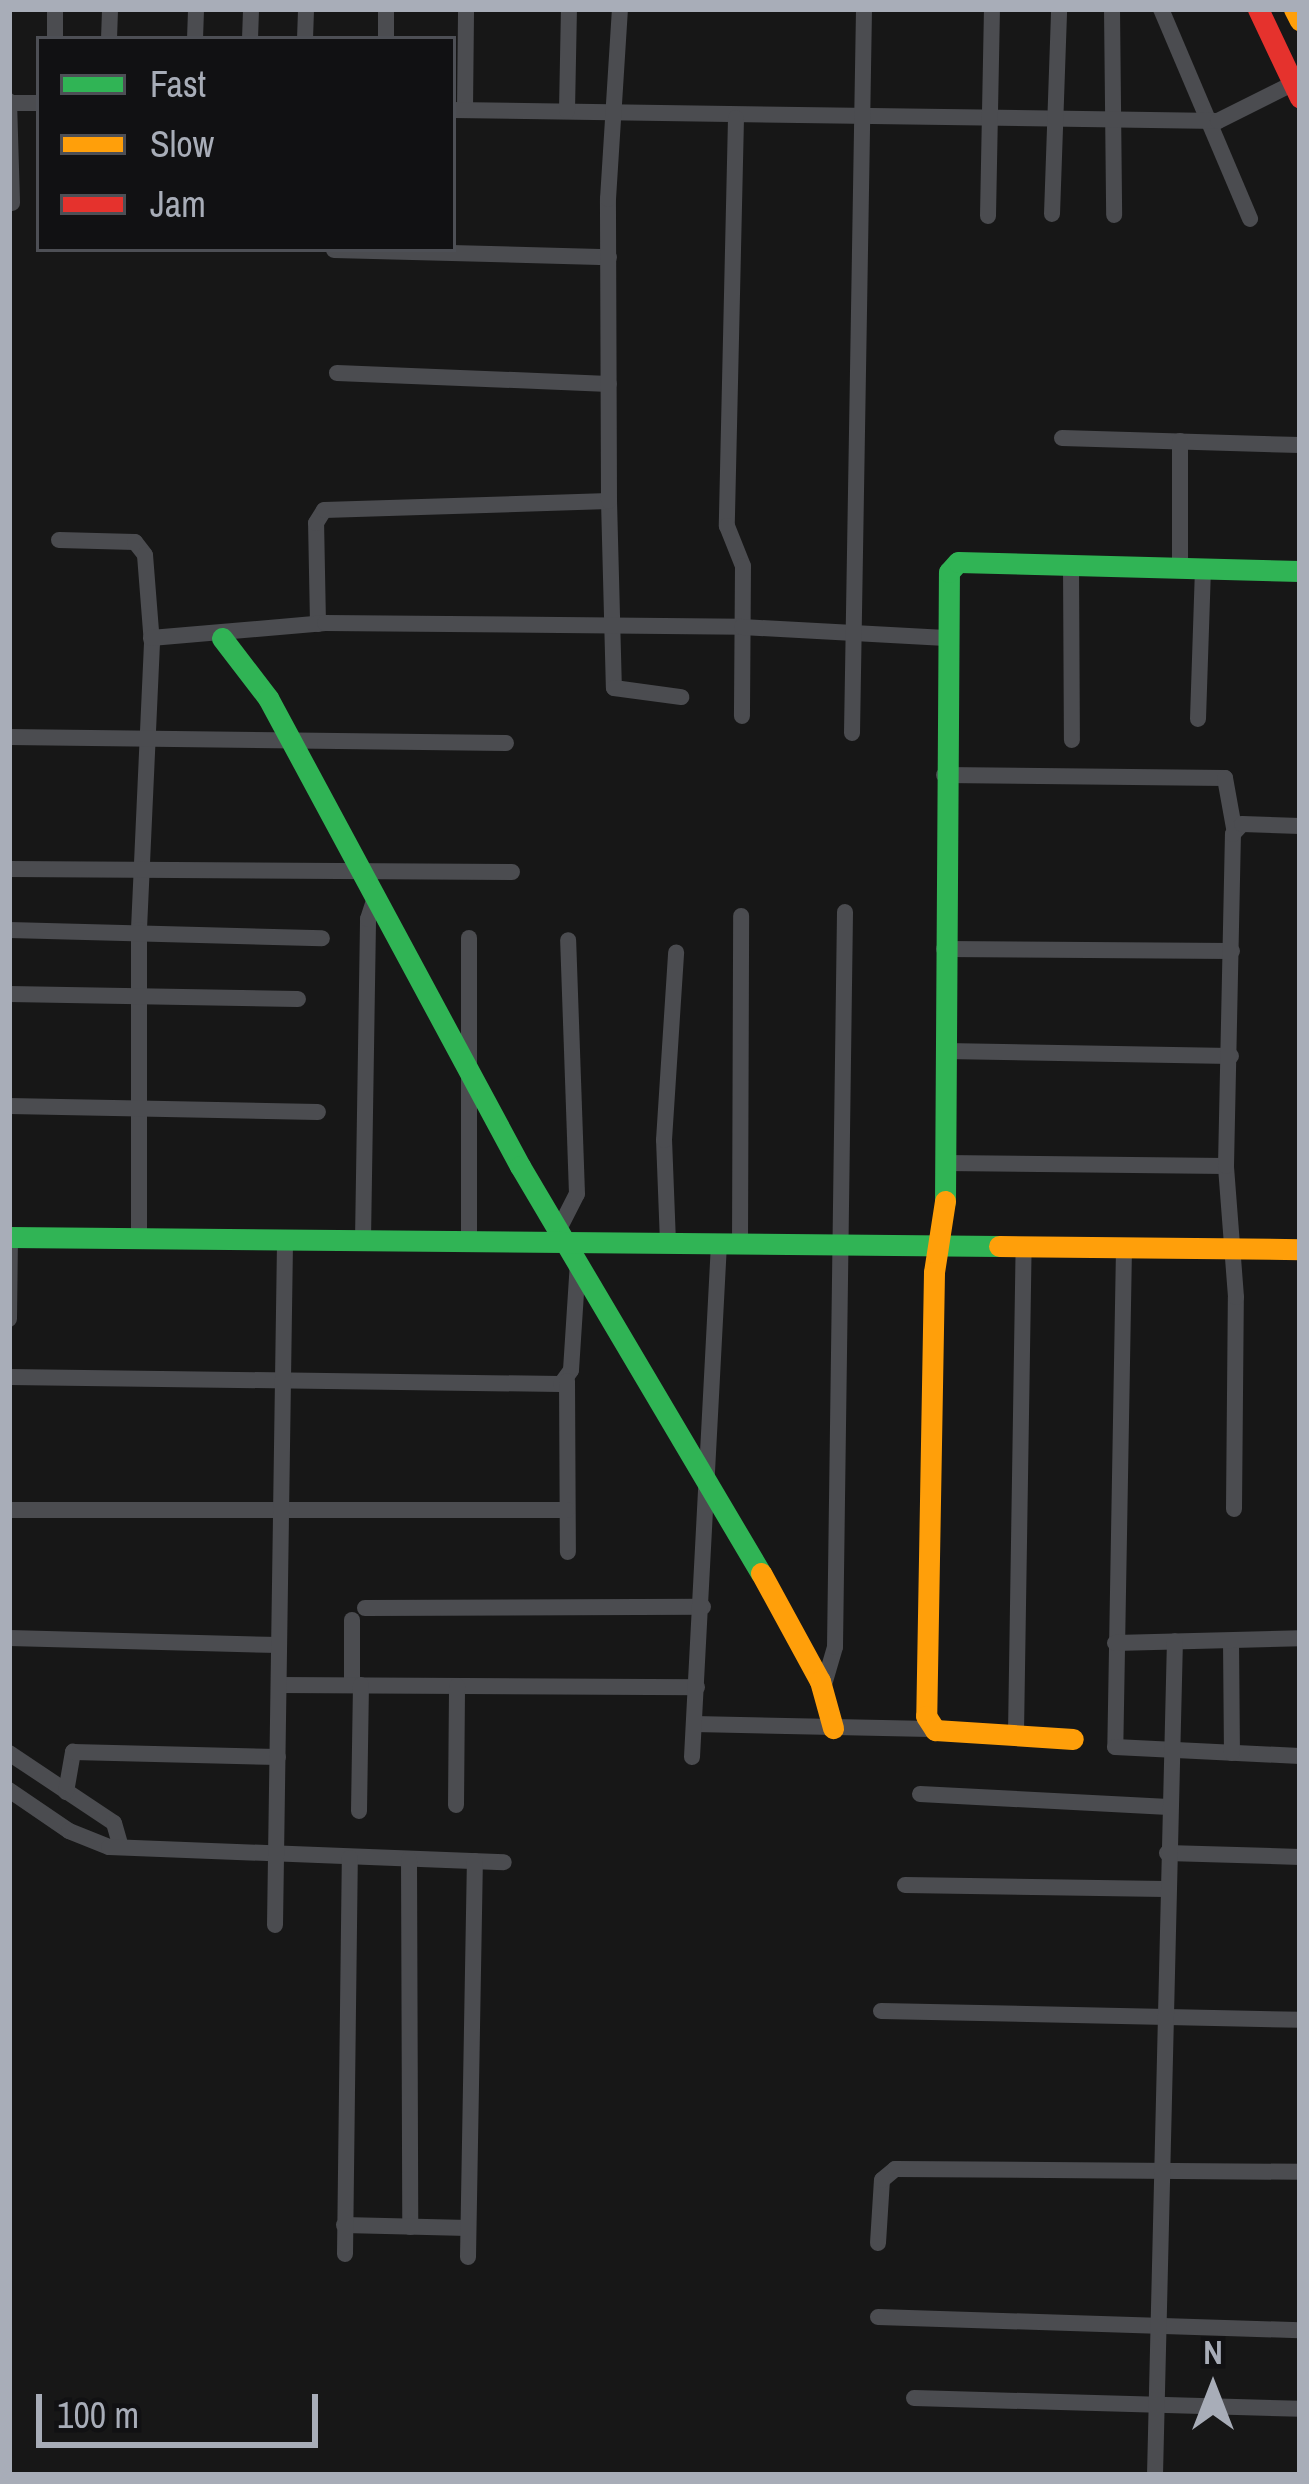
<!DOCTYPE html>
<style>
body{margin:0}
#map{position:relative;width:1309px;height:2484px;overflow:hidden;background:#171717;font-family:"Archivo Narrow",sans-serif}
div>[style]{position:absolute}
.street>*{height:16px;margin:-8px;padding:0 8px;transform-origin:8px;border-radius:8px;background:#4b4c50}
.fast>*{height:21px;margin:-10.5px;padding:0 10.5px;transform-origin:10.5px;border-radius:10.5px;background:#30b455}
.slow>*{height:21px;margin:-10.5px;padding:0 10.5px;transform-origin:10.5px;border-radius:10.5px;background:#ff9f0a}
.jam>*{height:21px;margin:-10.5px;padding:0 10.5px;transform-origin:10.5px;border-radius:10.5px;background:#e5322d}
span{translate:-50% -50%;white-space:nowrap;text-align:center;line-height:1.15;-webkit-text-stroke:9px #111113;paint-order:stroke}
.frame{position:absolute;inset:0;border:12px solid #a8adb8;pointer-events:none}
.legend{position:absolute;left:36px;top:36px;width:420px;height:216px;box-sizing:border-box;background:#111113;border:3px solid #4d4f55;margin:0;padding:15px 21px;list-style:none;font-size:36px;color:#a8adb8}
.legend li{display:flex;align-items:center;gap:24px;height:60px}
.legend b{width:60px;border:3px solid #4d4f55}
.north{position:absolute;left:1153px;top:2328px;width:120px;height:120px;-webkit-text-stroke:9px #111113;paint-order:stroke;rotate:0deg;font-size:33px;font-weight:700;line-height:48px;text-align:center;color:#a8adb8}
.north::after{content:'';display:block;margin:auto;width:42px;height:54px;background:#a8adb8;clip-path:polygon(50% 0,100% 100%,50% 72%,0 100%)}
.scale{position:absolute;left:36px;top:2394px;width:282px;height:54px;box-sizing:border-box;border:6px solid #a8adb8;border-top:0;padding-left:15px;font-size:36px;line-height:42px;white-space:nowrap;color:#a8adb8;-webkit-text-stroke:9px #111113;paint-order:stroke}
</style>
<div id="map">
<div class="street">
<div style="left:1112px;top:9px;width:206px;rotate:89.4deg"></div>
<div style="left:1161px;top:9px;width:228px;rotate:67deg"></div>
<div style="left:55px;top:39px;width:30px;rotate:-90deg"></div>
<div style="left:109px;top:39px;width:30px;rotate:-88deg"></div>
<div style="left:195px;top:39px;width:30px;rotate:-88deg"></div>
<div style="left:250px;top:39px;width:30px;rotate:-88deg"></div>
<div style="left:305px;top:39px;width:30px;rotate:-88deg"></div>
<div style="left:386px;top:39px;width:30px;rotate:-90deg"></div>
<div style="left:9px;top:101px;width:102px;rotate:88.3deg"></div>
<div style="left:9px;top:103px;width:30px"></div>
<div style="left:465px;top:109px;width:100px;rotate:-89.4deg"></div>
<div style="left:453px;top:110px;width:765px;rotate:0.82deg"></div>
<div style="left:1218px;top:121px;width:92px;rotate:-26.6deg"></div>
<div style="left:567px;top:111px;width:102px;rotate:-88.9deg"></div>
<div style="left:736px;top:118px;width:408px;rotate:91.3deg"></div>
<div style="left:727px;top:526px;width:43px;rotate:68.2deg"></div>
<div style="left:743px;top:566px;width:150px;rotate:90.4deg"></div>
<div style="left:1052px;top:214px;width:205px;rotate:-88deg"></div>
<div style="left:988px;top:216px;width:207px;rotate:-88.9deg"></div>
<div style="left:334px;top:250px;width:275px;rotate:1.5deg"></div>
<div style="left:337px;top:373px;width:272px;rotate:2.3deg"></div>
<div style="left:1062px;top:438px;width:238px;rotate:1.7deg"></div>
<div style="left:609px;top:501px;width:187px;rotate:88.5deg"></div>
<div style="left:614px;top:688px;width:68px;rotate:7.7deg"></div>
<div style="left:59px;top:540px;width:76px;rotate:1.5deg"></div>
<div style="left:135px;top:542px;width:16px;rotate:52deg"></div>
<div style="left:145px;top:555px;width:88px;rotate:85.5deg"></div>
<div style="left:152px;top:643px;width:287px;rotate:92.6deg"></div>
<div style="left:139px;top:930px;width:305px;rotate:90deg"></div>
<div style="left:1071px;top:566px;width:174px;rotate:89.7deg"></div>
<div style="left:1180px;top:569px;width:128px;rotate:-90deg"></div>
<div style="left:318px;top:624px;width:101px;rotate:-91.1deg"></div>
<div style="left:316px;top:523px;width:15px;rotate:-58deg"></div>
<div style="left:324px;top:510px;width:285px;rotate:-1.8deg"></div>
<div style="left:609px;top:501px;width:302px;rotate:-90.2deg"></div>
<div style="left:608px;top:199px;width:190px;rotate:-86.4deg"></div>
<div style="left:151px;top:638px;width:175px;rotate:-4.9deg"></div>
<div style="left:325px;top:623px;width:417px;rotate:0.5deg"></div>
<div style="left:742px;top:627px;width:204px;rotate:3.1deg"></div>
<div style="left:1198px;top:719px;width:150px;rotate:-88.1deg"></div>
<div style="left:852px;top:733px;width:724px;rotate:-89.05deg"></div>
<div style="left:9px;top:737px;width:497px;rotate:0.7deg"></div>
<div style="left:944px;top:775px;width:281px;rotate:0.6deg"></div>
<div style="left:1225px;top:778px;width:51px;rotate:79.8deg"></div>
<div style="left:9px;top:869px;width:503px;rotate:0.34deg"></div>
<div style="left:9px;top:930px;width:313px;rotate:1.5deg"></div>
<div style="left:469px;top:938px;width:302px;rotate:90deg"></div>
<div style="left:944px;top:949px;width:288px;rotate:0.4deg"></div>
<div style="left:9px;top:994px;width:289px;rotate:1deg"></div>
<div style="left:945px;top:1051px;width:286px;rotate:1deg"></div>
<div style="left:9px;top:1106px;width:309px;rotate:1.1deg"></div>
<div style="left:944px;top:1163px;width:282px;rotate:0.6deg"></div>
<div style="left:559px;top:1229px;width:39px;rotate:-63deg"></div>
<div style="left:577px;top:1194px;width:254px;rotate:-92deg"></div>
<div style="left:363px;top:1240px;width:321px;rotate:-89.1deg"></div>
<div style="left:368px;top:919px;width:23px;rotate:-72deg"></div>
<div style="left:668px;top:1243px;width:103px;rotate:-92.2deg"></div>
<div style="left:664px;top:1140px;width:188px;rotate:-86.3deg"></div>
<div style="left:740px;top:1245px;width:329px;rotate:-89.8deg"></div>
<div style="left:1124px;top:1248px;width:499px;rotate:91deg"></div>
<div style="left:1115px;top:1747px;width:185px;rotate:2.8deg"></div>
<div style="left:9px;top:1319px;width:82px;rotate:-89.3deg"></div>
<div style="left:9px;top:1377px;width:552px;rotate:0.73deg"></div>
<div style="left:561px;top:1384px;width:17px;rotate:-54deg"></div>
<div style="left:571px;top:1370px;width:108px;rotate:-86.3deg"></div>
<div style="left:567px;top:1381px;width:171px;rotate:89.7deg"></div>
<div style="left:1234px;top:1509px;width:212px;rotate:-89.5deg"></div>
<div style="left:1236px;top:1297px;width:131px;rotate:-94.4deg"></div>
<div style="left:1226px;top:1166px;width:332px;rotate:-88.8deg"></div>
<div style="left:1233px;top:834px;width:13px;rotate:-48deg"></div>
<div style="left:1242px;top:824px;width:58px;rotate:2deg"></div>
<div style="left:9px;top:1510px;width:558px"></div>
<div style="left:365px;top:1608px;width:338px;rotate:-0.2deg"></div>
<div style="left:352px;top:1620px;width:65px;rotate:90deg"></div>
<div style="left:9px;top:1638px;width:270px;rotate:1.5deg"></div>
<div style="left:1231px;top:1641px;width:112px;rotate:89.5deg"></div>
<div style="left:1115px;top:1643px;width:185px;rotate:-1.5deg"></div>
<div style="left:279px;top:1685px;width:418px;rotate:0.3deg"></div>
<div style="left:823px;top:1688px;width:43px;rotate:-73.7deg"></div>
<div style="left:835px;top:1647px;width:735px;rotate:-89.22deg"></div>
<div style="left:694px;top:1724px;width:237px;rotate:1.2deg"></div>
<div style="left:1016px;top:1733px;width:486px;rotate:-89.1deg"></div>
<div style="left:9px;top:1753px;width:126px;rotate:33.7deg"></div>
<div style="left:114px;top:1823px;width:25px;rotate:74deg"></div>
<div style="left:692px;top:1757px;width:514px;rotate:-86.99deg"></div>
<div style="left:9px;top:1790px;width:73px;rotate:34.3deg"></div>
<div style="left:69px;top:1831px;width:43px;rotate:21.8deg"></div>
<div style="left:109px;top:1847px;width:395px;rotate:2.2deg"></div>
<div style="left:66px;top:1792px;width:41px;rotate:-80.1deg"></div>
<div style="left:73px;top:1752px;width:205px;rotate:1.4deg"></div>
<div style="left:920px;top:1794px;width:249px;rotate:3deg"></div>
<div style="left:456px;top:1805px;width:119px;rotate:-89.5deg"></div>
<div style="left:359px;top:1811px;width:126px;rotate:-89.1deg"></div>
<div style="left:1167px;top:1853px;width:133px;rotate:1.7deg"></div>
<div style="left:409px;top:1859px;width:368px;rotate:89.8deg"></div>
<div style="left:905px;top:1885px;width:260px;rotate:0.9deg"></div>
<div style="left:275px;top:1925px;width:686px;rotate:-89.16deg"></div>
<div style="left:881px;top:2011px;width:419px;rotate:1.2deg"></div>
<div style="left:344px;top:2225px;width:124px;rotate:1.4deg"></div>
<div style="left:878px;top:2243px;width:63px;rotate:-86.4deg"></div>
<div style="left:882px;top:2180px;width:17px;rotate:-40deg"></div>
<div style="left:895px;top:2169px;width:405px;rotate:0.4deg"></div>
<div style="left:345px;top:2254px;width:396px;rotate:-89.3deg"></div>
<div style="left:468px;top:2257px;width:396px;rotate:-89deg"></div>
<div style="left:878px;top:2317px;width:422px;rotate:1.8deg"></div>
<div style="left:914px;top:2398px;width:386px;rotate:1.6deg"></div>
<div style="left:1155px;top:2475px;width:834px;rotate:-88.63deg"></div>
</div>
<div class="fast">
<div style="left:222px;top:638px;width:76px;rotate:52.5deg"></div>
<div style="left:268px;top:698px;width:532px;rotate:61.7deg"></div>
<div style="left:520px;top:1166px;width:473px;rotate:59.4deg"></div>
<div style="left:945px;top:1201px;width:629px;rotate:-89.64deg"></div>
<div style="left:949px;top:572px;width:13px;rotate:-48deg"></div>
<div style="left:958px;top:562px;width:342px;rotate:1.5deg"></div>
<div style="left:9px;top:1237px;width:990px;rotate:0.52deg"></div>
</div>
<div class="slow">
<div style="left:1294px;top:9px;width:13px;rotate:63deg"></div>
<div style="left:945px;top:1201px;width:72px;rotate:98.8deg"></div>
<div style="left:934px;top:1272px;width:444px;rotate:91deg"></div>
<div style="left:926px;top:1716px;width:17px;rotate:57deg"></div>
<div style="left:935px;top:1730px;width:138px;rotate:3.7deg"></div>
<div style="left:999px;top:1246px;width:301px;rotate:0.6deg"></div>
<div style="left:761px;top:1573px;width:123px;rotate:61.4deg"></div>
<div style="left:820px;top:1681px;width:49px;rotate:74.5deg"></div>
</div>
<div class="jam">
<div style="left:1258px;top:9px;width:98px;rotate:64.7deg"></div>
</div>
<div class="frame"></div>
<ul class="legend">
<li><b style="height:15px;background:#30b455"></b>Fast</li>
<li><b style="height:15px;background:#ff9f0a"></b>Slow</li>
<li><b style="height:15px;background:#e5322d"></b>Jam</li>
</ul>
<div class="north">N</div>
<div class="scale">100 m</div>
</div>
